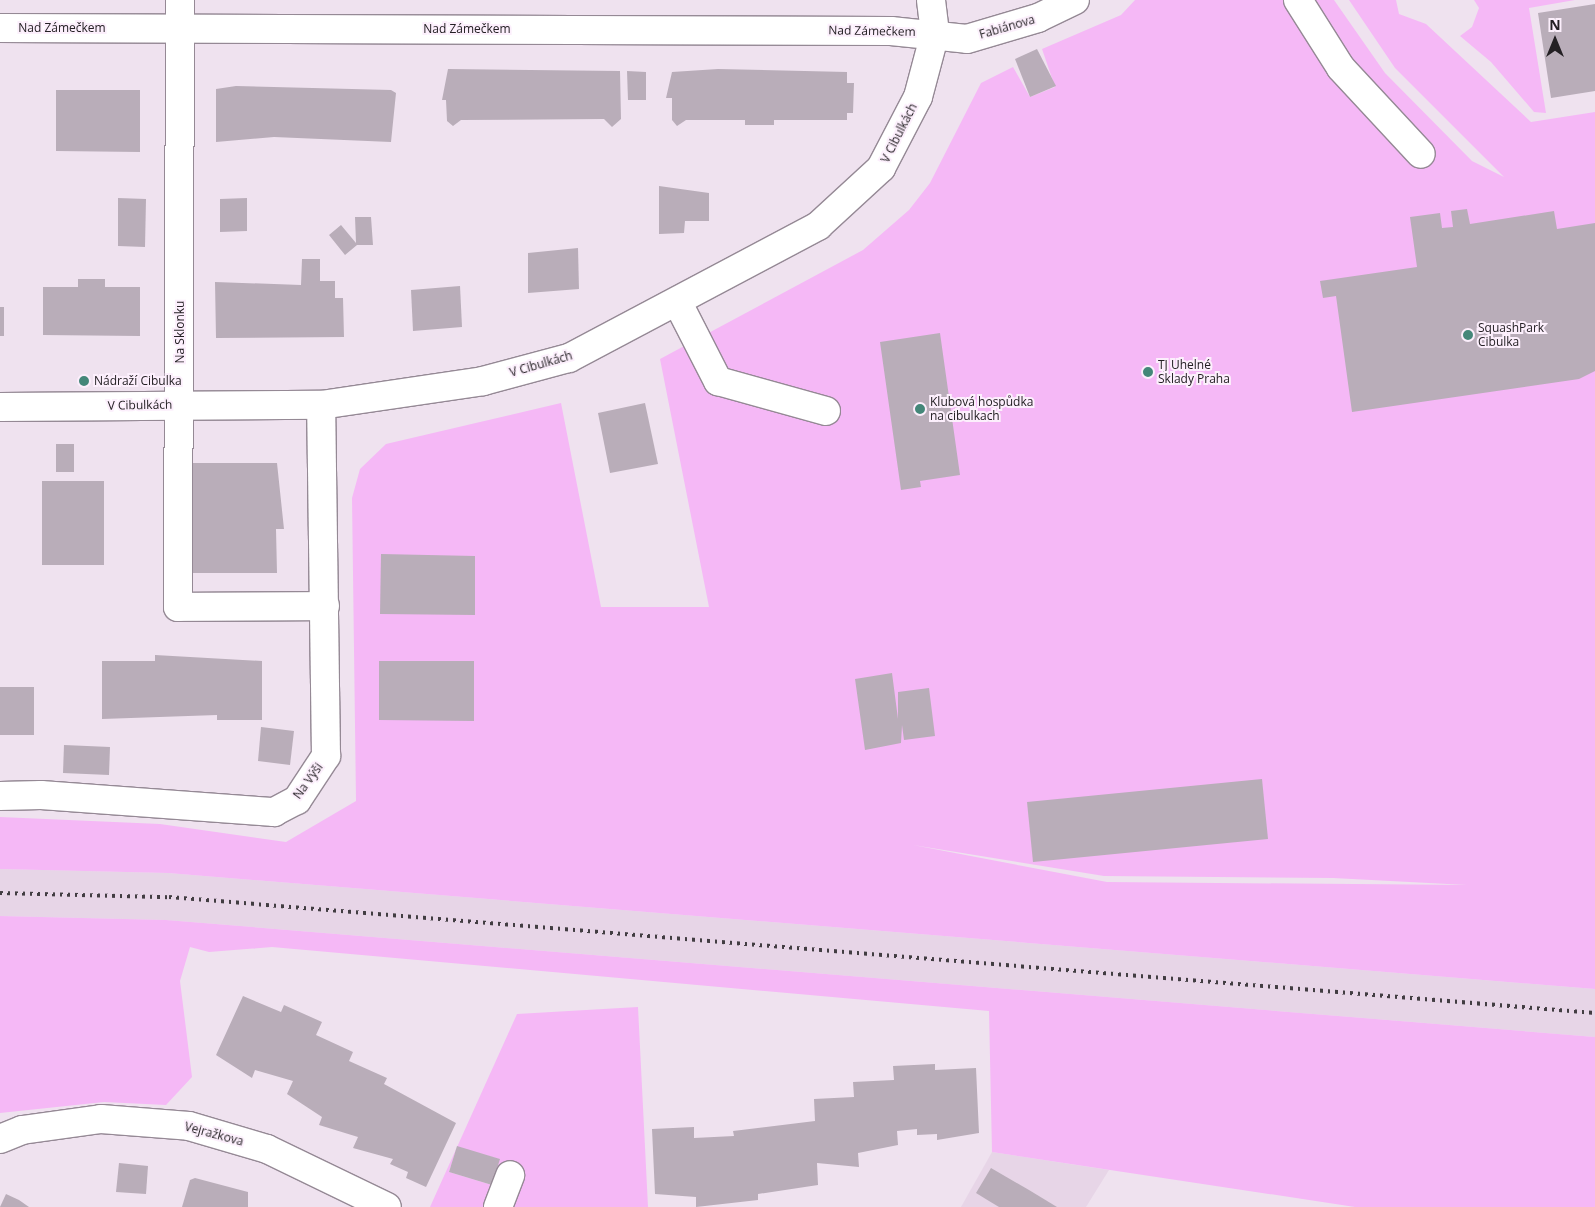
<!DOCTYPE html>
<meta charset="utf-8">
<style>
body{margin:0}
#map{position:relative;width:1595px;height:1207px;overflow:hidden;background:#efe2ef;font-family:"Open Sans",sans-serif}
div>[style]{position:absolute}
.built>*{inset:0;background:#e7d5e7}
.green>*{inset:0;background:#f5b8f6}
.building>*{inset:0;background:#b9adb9}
.roads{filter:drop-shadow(1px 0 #958995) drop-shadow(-1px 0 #958995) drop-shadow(0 1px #958995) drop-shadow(0 -1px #958995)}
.minor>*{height:28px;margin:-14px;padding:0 14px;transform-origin:14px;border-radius:14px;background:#fff}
.rail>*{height:4px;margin-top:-2px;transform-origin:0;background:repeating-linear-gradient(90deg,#423d42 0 2.5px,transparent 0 7.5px)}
.dots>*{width:14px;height:14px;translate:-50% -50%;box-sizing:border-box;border:2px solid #fceffc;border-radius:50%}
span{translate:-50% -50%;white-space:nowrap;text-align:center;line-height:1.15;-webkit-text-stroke:4px #fceffc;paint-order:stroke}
.street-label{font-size:12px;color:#242024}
.poi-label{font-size:12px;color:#242024}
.left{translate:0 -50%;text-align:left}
.north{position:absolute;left:1530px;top:15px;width:50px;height:50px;-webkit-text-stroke:4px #fceffc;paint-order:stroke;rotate:0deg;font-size:14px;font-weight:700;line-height:20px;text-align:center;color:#242024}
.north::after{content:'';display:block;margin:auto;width:18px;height:22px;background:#242024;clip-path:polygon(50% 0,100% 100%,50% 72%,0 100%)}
</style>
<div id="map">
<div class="built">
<div style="clip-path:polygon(0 869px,168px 873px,1595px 989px,1595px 1037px,166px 920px,0 916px)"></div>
<div style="clip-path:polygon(992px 1152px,1109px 1170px,1086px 1207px,961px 1207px)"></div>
</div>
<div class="green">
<div style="clip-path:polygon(evenodd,1135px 0,1334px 0,1385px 73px,1472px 161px,1504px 177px,1395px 68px,1349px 0,1396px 0,1399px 14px,1426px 24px,1531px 122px,1595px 112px,1595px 989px,168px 873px,0 869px,0 817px,160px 824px,286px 842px,356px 801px,352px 498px,360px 469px,386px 444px,561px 403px,601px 607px,709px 607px,660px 359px,863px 250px,909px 210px,930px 183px,981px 83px,1013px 67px,1030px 97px,1055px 87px,1042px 49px,1121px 15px,1135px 0,913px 845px,1104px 876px,1333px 878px,1467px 885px,1107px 882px,913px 845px)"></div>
<div style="clip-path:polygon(1474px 0,1575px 0,1529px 8px,1546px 113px,1534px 112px,1491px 62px,1460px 36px,1472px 27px,1479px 8px)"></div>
<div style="clip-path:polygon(0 916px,166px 920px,1595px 1037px,1595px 1207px,1355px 1207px,992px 1152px,989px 1011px,272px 947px,209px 952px,190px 947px,180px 981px,192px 1077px,166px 1105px,104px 1102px,0 1113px)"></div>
<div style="clip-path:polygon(evenodd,638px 1007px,648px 1207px,430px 1207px,517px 1014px,638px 1007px,457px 1147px,499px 1159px,492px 1185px,449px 1172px,457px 1147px)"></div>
</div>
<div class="building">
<div style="clip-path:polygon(1595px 4px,1595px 91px,1551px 98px,1538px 13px)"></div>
<div style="clip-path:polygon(1037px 49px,1056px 86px,1030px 97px,1015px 59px)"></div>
<div style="clip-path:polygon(448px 69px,620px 71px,621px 119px,612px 127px,604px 119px,461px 120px,453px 126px,447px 121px,446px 100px,442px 100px)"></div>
<div style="clip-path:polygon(718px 69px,847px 72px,847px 83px,854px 83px,853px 113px,847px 113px,847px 120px,774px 120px,774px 125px,745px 125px,745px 120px,686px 120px,677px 126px,672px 120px,672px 98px,666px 98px,672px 72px)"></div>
<div style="clip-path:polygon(627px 71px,646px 72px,646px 100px,628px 100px)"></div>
<div style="clip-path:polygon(236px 86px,391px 90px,396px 93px,391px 142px,274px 137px,216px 142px,216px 89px)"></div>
<div style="clip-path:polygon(56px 90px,140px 90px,140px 152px,56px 151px)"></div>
<div style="clip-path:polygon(659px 186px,709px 193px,709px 221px,685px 221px,684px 233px,659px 234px)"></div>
<div style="clip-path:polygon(118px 198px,146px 199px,145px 247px,118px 246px)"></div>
<div style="clip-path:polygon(247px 198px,247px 231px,220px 232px,220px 199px)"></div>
<div style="clip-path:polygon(1467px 209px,1470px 224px,1554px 211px,1557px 229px,1595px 223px,1595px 371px,1579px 379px,1352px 412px,1336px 296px,1323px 298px,1320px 281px,1417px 267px,1410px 217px,1440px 213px,1442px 228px,1453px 227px,1451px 211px)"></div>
<div style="clip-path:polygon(355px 217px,371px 217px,373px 245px,357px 245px,345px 255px,329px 235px,341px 225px,356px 243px)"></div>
<div style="clip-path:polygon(578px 248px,579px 289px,528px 293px,528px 253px)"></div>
<div style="clip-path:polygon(302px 259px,320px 259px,320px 281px,335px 281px,335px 298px,343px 298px,344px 337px,216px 338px,215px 282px,301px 285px)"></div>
<div style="clip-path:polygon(78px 279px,105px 279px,105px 287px,140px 287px,140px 336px,43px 335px,43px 287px,78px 287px)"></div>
<div style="clip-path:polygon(460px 286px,462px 327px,413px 331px,411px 290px)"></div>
<div style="clip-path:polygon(0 307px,4px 307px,4px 336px,0 336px)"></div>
<div style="clip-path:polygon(940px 333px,960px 475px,920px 481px,921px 487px,901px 490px,880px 342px)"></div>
<div style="clip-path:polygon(645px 403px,658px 464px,610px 473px,598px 413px)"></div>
<div style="clip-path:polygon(56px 444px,74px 444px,74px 472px,56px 472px)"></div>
<div style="clip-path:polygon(188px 463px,277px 463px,284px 529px,276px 529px,277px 573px,188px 573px)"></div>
<div style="clip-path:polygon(42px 481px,104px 481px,104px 565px,42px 565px)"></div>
<div style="clip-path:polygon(381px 554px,475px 556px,475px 615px,380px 614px)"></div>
<div style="clip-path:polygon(155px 655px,262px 661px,262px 720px,217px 720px,217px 715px,102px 719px,102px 661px,155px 661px)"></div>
<div style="clip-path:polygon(379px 661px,474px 661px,474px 721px,379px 720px)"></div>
<div style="clip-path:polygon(892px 673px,898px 719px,898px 692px,929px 688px,935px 736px,904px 740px,902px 725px,901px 743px,865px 750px,855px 679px)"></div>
<div style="clip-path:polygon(0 687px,34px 687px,34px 735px,0 735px)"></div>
<div style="clip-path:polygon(261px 727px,294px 731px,290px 765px,258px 761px)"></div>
<div style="clip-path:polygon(64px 745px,110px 747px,109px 775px,63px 773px)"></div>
<div style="clip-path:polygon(1262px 779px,1268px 839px,1033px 862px,1027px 802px)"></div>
<div style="clip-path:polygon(243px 996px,281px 1012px,284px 1005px,322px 1022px,316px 1035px,353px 1052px,349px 1061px,387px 1078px,384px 1084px,456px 1123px,426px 1187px,406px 1178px,408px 1172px,390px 1164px,393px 1159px,353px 1148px,358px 1137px,319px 1125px,322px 1117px,287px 1094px,293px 1081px,255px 1070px,252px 1078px,216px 1055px)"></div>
<div style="clip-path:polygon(935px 1064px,935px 1070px,976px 1068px,979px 1133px,937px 1140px,937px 1134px,917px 1135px,917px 1129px,897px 1131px,898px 1145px,858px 1153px,859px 1167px,817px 1163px,818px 1185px,758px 1194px,758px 1200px,696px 1207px,696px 1197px,655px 1194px,652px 1129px,694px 1127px,694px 1138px,734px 1136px,733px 1131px,815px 1121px,814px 1099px,854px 1097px,853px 1082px,894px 1080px,893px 1066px)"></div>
<div style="clip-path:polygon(457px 1146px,500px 1159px,492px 1185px,449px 1172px)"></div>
<div style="clip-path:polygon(119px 1163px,148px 1166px,146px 1194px,116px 1192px)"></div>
<div style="clip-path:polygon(991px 1168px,1029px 1190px,1057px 1207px,999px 1207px,989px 1201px,976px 1193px)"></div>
<div style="clip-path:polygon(195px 1178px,248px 1192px,248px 1207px,182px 1207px,190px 1180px)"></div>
<div style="clip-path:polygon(6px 1194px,19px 1200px,29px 1207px,0 1207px)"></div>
</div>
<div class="roads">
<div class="minor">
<div style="left:180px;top:0;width:607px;rotate:90.19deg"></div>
<div style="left:178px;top:607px;width:147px;rotate:-0.4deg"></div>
<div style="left:1298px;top:0;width:80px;rotate:57.7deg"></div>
<div style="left:1341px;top:68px;width:117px;rotate:47.1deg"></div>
<div style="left:0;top:28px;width:891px;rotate:0.19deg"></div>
<div style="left:891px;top:31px;width:76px;rotate:6deg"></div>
<div style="left:967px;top:39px;width:74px;rotate:-16.5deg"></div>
<div style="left:1038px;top:18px;width:41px;rotate:-25.9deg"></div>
<div style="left:678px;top:303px;width:88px;rotate:62.9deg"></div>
<div style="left:718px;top:381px;width:112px;rotate:15.5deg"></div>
<div style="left:0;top:407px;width:321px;rotate:-0.4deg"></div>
<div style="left:321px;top:405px;width:164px;rotate:-8.4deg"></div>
<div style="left:483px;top:381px;width:89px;rotate:-15deg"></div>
<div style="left:569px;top:358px;width:282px;rotate:-27.9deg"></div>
<div style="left:818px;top:226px;width:86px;rotate:-42.6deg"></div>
<div style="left:881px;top:168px;width:80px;rotate:-62.5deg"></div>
<div style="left:918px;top:97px;width:66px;rotate:-75.1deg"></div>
<div style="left:935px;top:33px;width:33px;rotate:-97deg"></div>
<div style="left:0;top:796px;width:41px;rotate:-1.4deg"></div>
<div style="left:41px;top:795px;width:234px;rotate:4.2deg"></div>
<div style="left:274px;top:812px;width:26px;rotate:-28deg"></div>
<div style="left:297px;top:800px;width:53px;rotate:-56.6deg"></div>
<div style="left:326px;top:756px;width:351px;rotate:-90.8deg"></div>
<div style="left:0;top:1139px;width:24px;rotate:-22deg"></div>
<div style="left:22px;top:1130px;width:80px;rotate:-7.9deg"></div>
<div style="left:101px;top:1119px;width:88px;rotate:4.5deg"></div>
<div style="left:189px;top:1126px;width:81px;rotate:16.4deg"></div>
<div style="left:267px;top:1149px;width:133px;rotate:25.8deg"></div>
<div style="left:498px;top:1207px;width:34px;rotate:-69deg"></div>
</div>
</div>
<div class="rail">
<div style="left:0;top:893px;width:169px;rotate:1.4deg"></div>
<div style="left:169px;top:897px;width:1431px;rotate:4.65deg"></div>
</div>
<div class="dots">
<div style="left:1468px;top:335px;background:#448779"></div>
<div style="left:1148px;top:372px;background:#448779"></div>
<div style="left:84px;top:381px;background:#448779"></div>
<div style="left:920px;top:409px;background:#448779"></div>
</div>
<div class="street-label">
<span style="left:1007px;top:27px;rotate:-16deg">Fabiánova</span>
<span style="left:62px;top:28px">Nad Zámečkem</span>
<span style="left:467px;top:29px">Nad Zámečkem</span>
<span style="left:872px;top:31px;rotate:1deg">Nad Zámečkem</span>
<span style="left:899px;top:133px;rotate:-63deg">V Cibulkách</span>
<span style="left:180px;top:332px;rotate:-90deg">Na Sklonku</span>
<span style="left:541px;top:364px;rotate:-16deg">V Cibulkách</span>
<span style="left:140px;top:405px;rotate:-1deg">V Cibulkách</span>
<span style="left:308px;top:781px;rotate:-54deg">Na Výši</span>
<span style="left:214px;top:1134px;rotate:15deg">Vejražkova</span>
</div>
<div class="poi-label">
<span class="left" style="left:1478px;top:335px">SquashPark<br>Cibulka</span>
<span class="left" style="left:1158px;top:372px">TJ Uhelné<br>Sklady Praha</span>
<span class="left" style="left:94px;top:381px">Nádraží Cibulka</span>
<span class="left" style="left:930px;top:409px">Klubová hospůdka<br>na cibulkach</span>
</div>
<div class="north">N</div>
</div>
